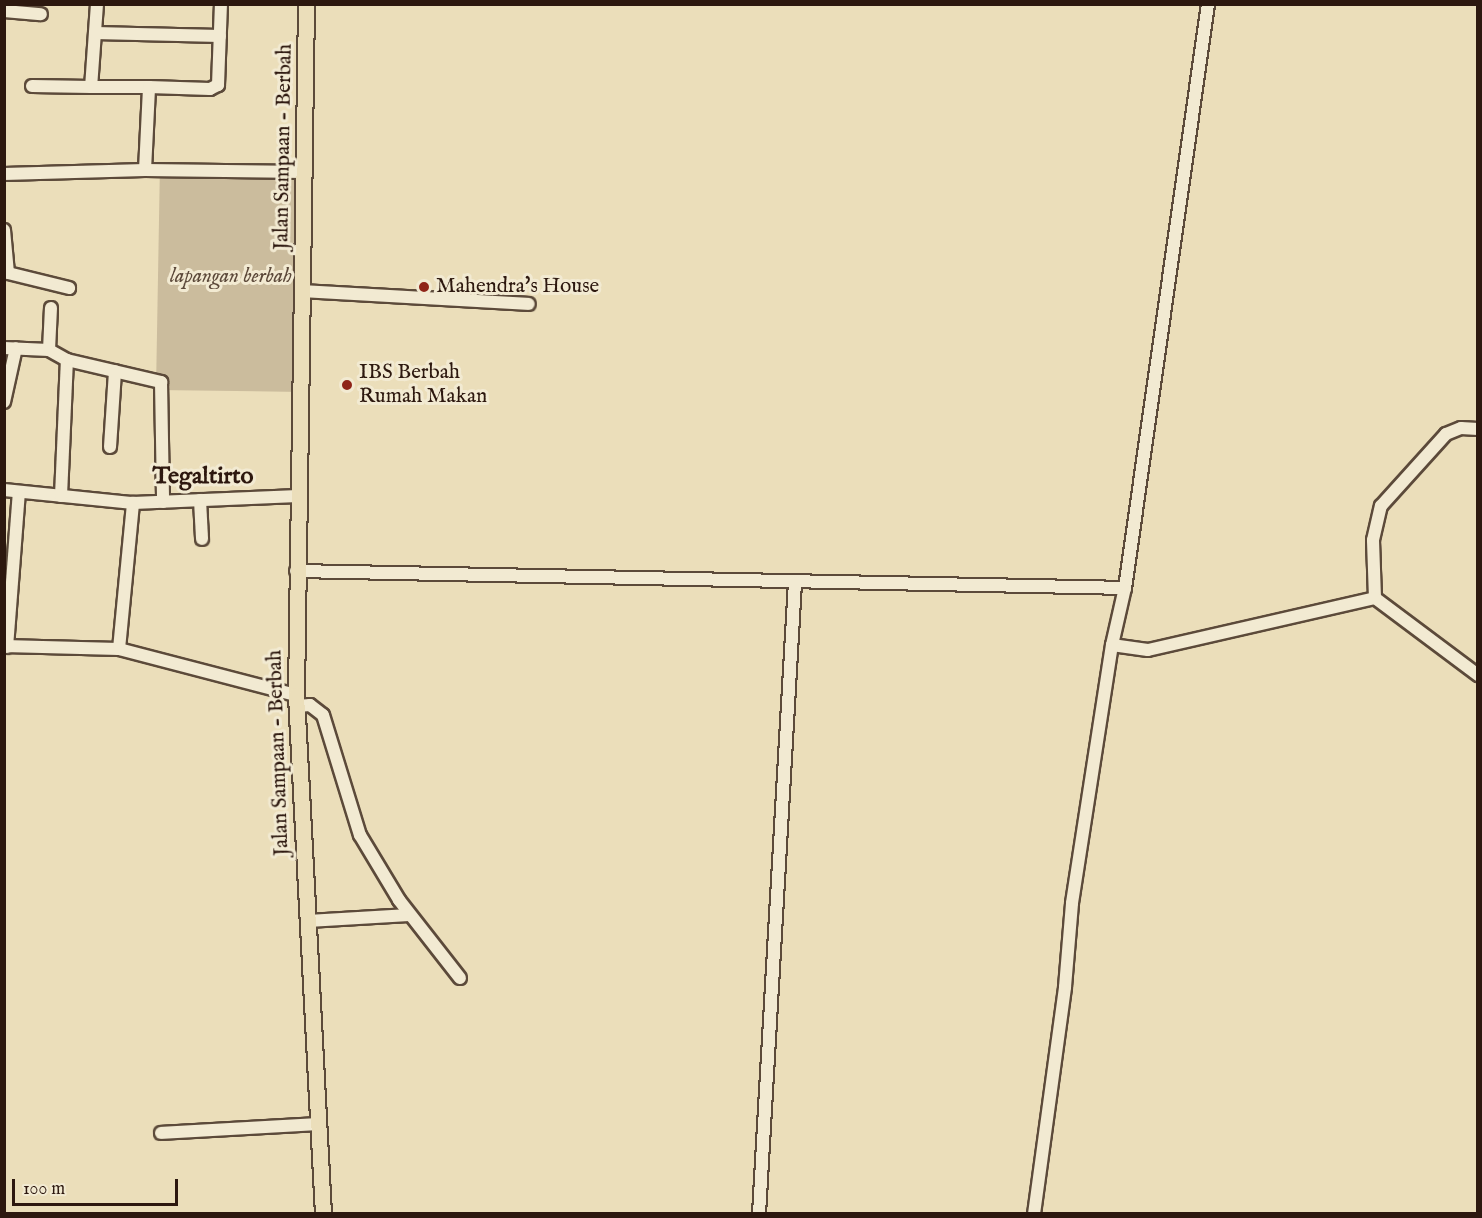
<!DOCTYPE html>
<style>
body{margin:0}
#map{position:relative;width:1482px;height:1218px;overflow:hidden;background:#ebdeba;font-family:"IM FELL English",serif}
div>[style]{position:absolute}
.green>*{inset:0;background:#cbbc9d}
.roads{filter:drop-shadow(2px 0 #5c4a3a) drop-shadow(-2px 0 #5c4a3a) drop-shadow(0 2px #5c4a3a) drop-shadow(0 -2px #5c4a3a)}
.minor>*{height:12px;margin:-6px;padding:0 6px;transform-origin:6px;border-radius:6px;background:#f2ead2}
.major>*{height:15px;margin:-7.5px;padding:0 7.5px;transform-origin:7.5px;border-radius:7.5px;background:#ebdeba}
.dots>*{width:16px;height:16px;translate:-50% -50%;box-sizing:border-box;border:3px solid #f2ead2;border-radius:50%}
span{translate:-50% -50%;white-space:nowrap;text-align:center;line-height:1.15;-webkit-text-stroke:6px #f2ead2;paint-order:stroke}
.street-label{font-size:21px;color:#2d180f}
.park-label{font-size:21px;color:#5c493a;font-style:italic}
.poi-label{font-size:21px;color:#2d180f}
.left{translate:0 -50%;text-align:left}
.quarter-label{font-size:24px;color:#2d180f;font-weight:700}
.frame{position:absolute;inset:0;border:6px solid #2d180f;pointer-events:none}
.scale{position:absolute;left:12px;top:1179px;width:166px;height:27px;box-sizing:border-box;border:3px solid #2d180f;border-top:0;padding-left:8px;font-size:18px;line-height:21px;white-space:nowrap;color:#2d180f;-webkit-text-stroke:4px #f2ead2;paint-order:stroke}
</style>
<div id="map">
<div class="green">
<div style="clip-path:polygon(160px 163px,306px 165px,302px 392px,156px 390px)"></div>
</div>
<div class="roads">
<div class="minor">
<div style="left:97px;top:4px;width:83px;rotate:94.1deg"></div>
<div style="left:91px;top:87px;width:58px"></div>
<div style="left:4px;top:11px;width:37px;rotate:5deg"></div>
<div style="left:95px;top:33px;width:125px;rotate:1.4deg"></div>
<div style="left:32px;top:86px;width:59px;rotate:1deg"></div>
<div style="left:145px;top:170px;width:83px;rotate:-87.2deg"></div>
<div style="left:149px;top:87px;width:61px;rotate:1.9deg"></div>
<div style="left:210px;top:89px;width:9px;rotate:-27deg"></div>
<div style="left:218px;top:85px;width:81px;rotate:-87.9deg"></div>
<div style="left:4px;top:174px;width:141px;rotate:-1.6deg"></div>
<div style="left:145px;top:170px;width:160px;rotate:0.7deg"></div>
<div style="left:4px;top:230px;width:43px;rotate:84.7deg"></div>
<div style="left:8px;top:273px;width:63px;rotate:13.8deg"></div>
<div style="left:303px;top:291px;width:226px;rotate:3.3deg"></div>
<div style="left:4px;top:348px;width:45px;rotate:2.5deg"></div>
<div style="left:49px;top:350px;width:21px;rotate:29deg"></div>
<div style="left:67px;top:360px;width:97px;rotate:13.2deg"></div>
<div style="left:161px;top:382px;width:120px;rotate:89deg"></div>
<div style="left:49px;top:350px;width:42px;rotate:-87.3deg"></div>
<div style="left:4px;top:402px;width:55px;rotate:-77.5deg"></div>
<div style="left:110px;top:447px;width:76px;rotate:-86.2deg"></div>
<div style="left:4px;top:490px;width:130px;rotate:5.8deg"></div>
<div style="left:133px;top:503px;width:165px;rotate:-2.4deg"></div>
<div style="left:61px;top:496px;width:136px;rotate:-87.5deg"></div>
<div style="left:200px;top:500px;width:39px;rotate:87deg"></div>
<div style="left:296px;top:571px;width:829px;rotate:1.17deg"></div>
<div style="left:1375px;top:598px;width:58px;rotate:-92deg"></div>
<div style="left:1373px;top:540px;width:35px;rotate:-77deg"></div>
<div style="left:1381px;top:506px;width:97px;rotate:-47.9deg"></div>
<div style="left:1446px;top:434px;width:16px;rotate:-22deg"></div>
<div style="left:1461px;top:428px;width:17px;rotate:3deg"></div>
<div style="left:1112px;top:645px;width:36px;rotate:8deg"></div>
<div style="left:1148px;top:650px;width:233px;rotate:-12.9deg"></div>
<div style="left:1375px;top:598px;width:129px;rotate:36.8deg"></div>
<div style="left:4px;top:646px;width:115px;rotate:1.5deg"></div>
<div style="left:119px;top:649px;width:183px;rotate:14.6deg"></div>
<div style="left:7px;top:647px;width:155px;rotate:-85.6deg"></div>
<div style="left:119px;top:649px;width:147px;rotate:-84.5deg"></div>
<div style="left:297px;top:706px;width:13px;rotate:-4deg"></div>
<div style="left:310px;top:705px;width:16px;rotate:38deg"></div>
<div style="left:323px;top:715px;width:126px;rotate:72.9deg"></div>
<div style="left:360px;top:835px;width:76px;rotate:59deg"></div>
<div style="left:399px;top:900px;width:99px;rotate:52deg"></div>
<div style="left:308px;top:921px;width:101px;rotate:-3.4deg"></div>
<div style="left:161px;top:1133px;width:156px;rotate:-3.3deg"></div>
<div style="left:759px;top:1214px;width:633px;rotate:-86.74deg"></div>
<div style="left:1034px;top:1214px;width:229px;rotate:-82.2deg"></div>
<div style="left:1065px;top:987px;width:84px;rotate:-85.2deg"></div>
<div style="left:1072px;top:903px;width:261px;rotate:-81.2deg"></div>
<div style="left:1112px;top:645px;width:58px;rotate:-77.2deg"></div>
<div style="left:1125px;top:588px;width:590px;rotate:-81.91deg"></div>
</div>
<div class="major">
<div style="left:306px;top:4px;width:691px;rotate:90.83deg"></div>
<div style="left:296px;top:695px;width:520px;rotate:87.02deg"></div>
</div>
</div>
<div class="dots">
<div style="left:424px;top:287px;background:#8f2418"></div>
<div style="left:347px;top:385px;background:#8f2418"></div>
</div>
<div class="street-label">
<span style="left:284px;top:147px;rotate:-89deg">Jalan Sampaan - Berbah</span>
<span style="left:279px;top:753px;rotate:-92deg">Jalan Sampaan - Berbah</span>
</div>
<div class="park-label">
<span style="left:231px;top:277px">lapangan berbah</span>
</div>
<div class="poi-label">
<span class="left" style="left:436px;top:287px">Mahendra's House</span>
<span class="left" style="left:359px;top:385px">IBS Berbah<br>Rumah Makan</span>
</div>
<div class="quarter-label">
<span style="left:203px;top:477px">Tegaltirto</span>
</div>
<div class="frame"></div>
<div class="scale">100 m</div>
</div>
